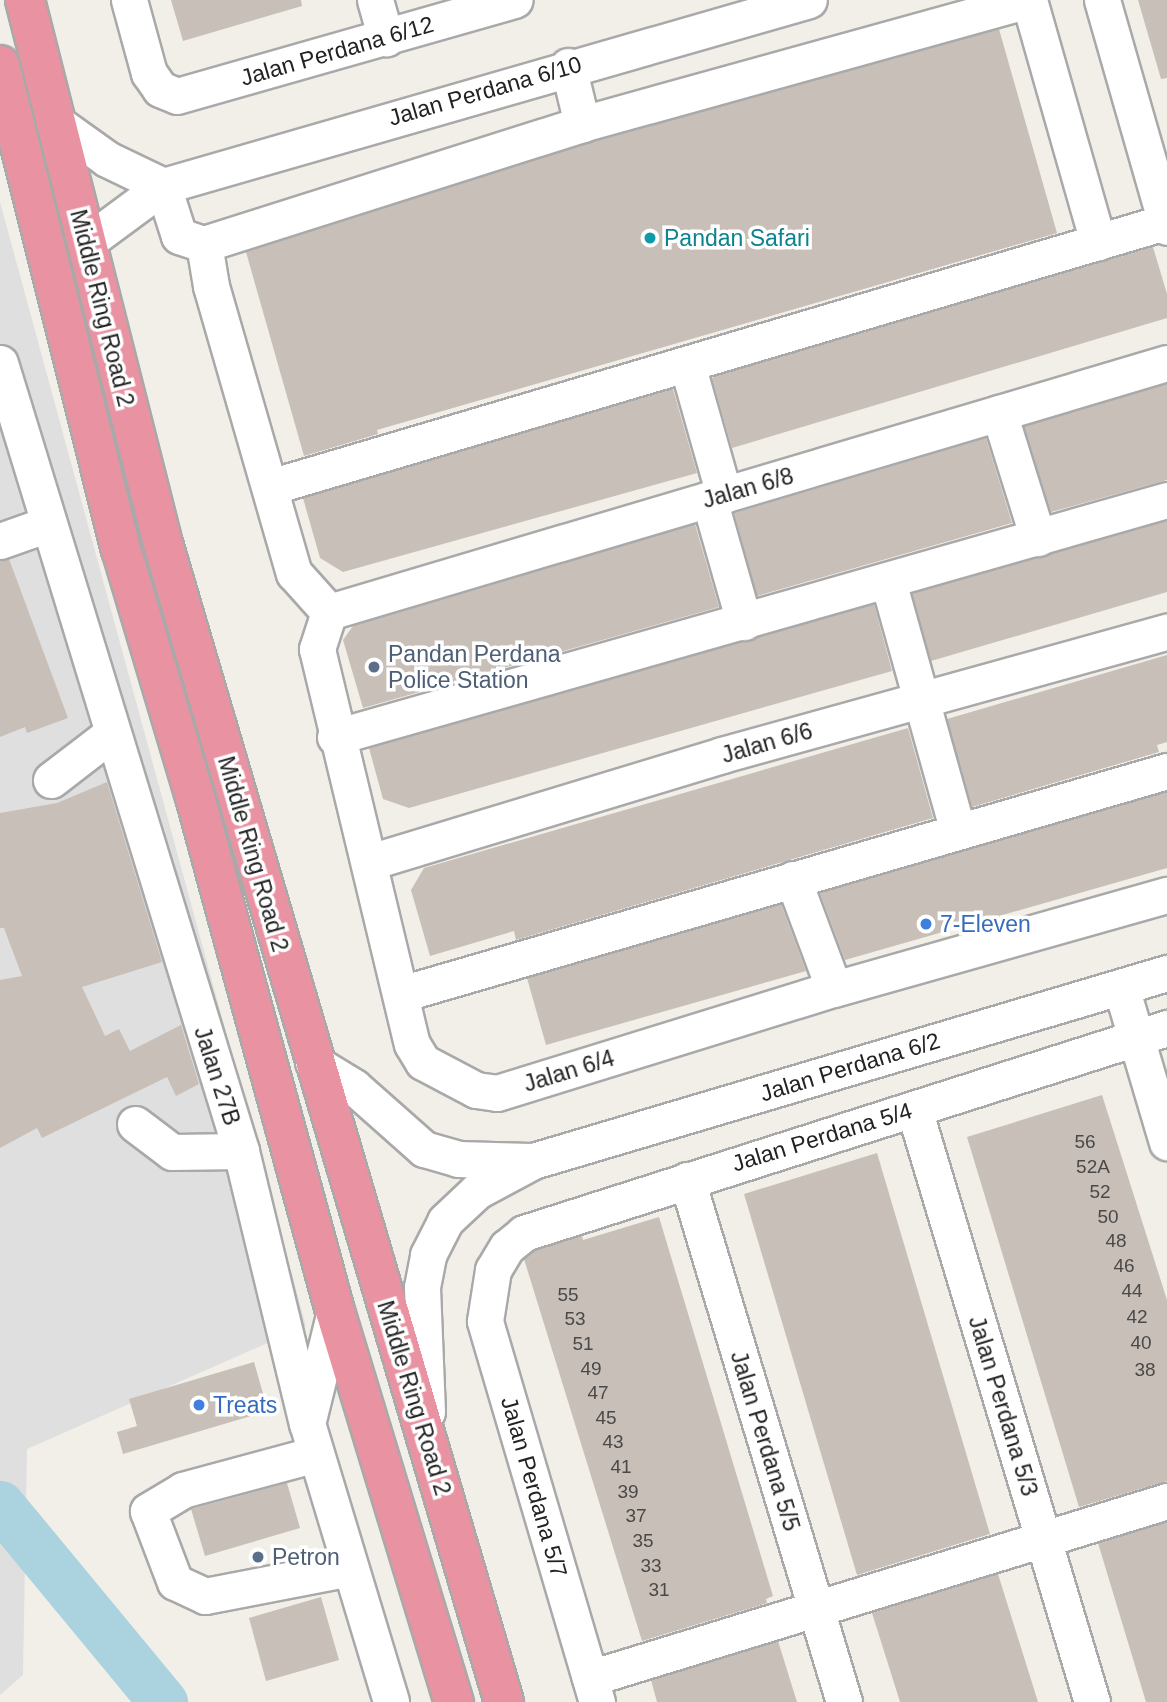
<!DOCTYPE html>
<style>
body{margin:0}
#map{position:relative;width:1167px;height:1702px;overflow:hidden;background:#f2efe9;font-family:Helvetica,sans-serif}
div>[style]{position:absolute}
.residential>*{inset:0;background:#e0dfdf}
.river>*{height:49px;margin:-24.5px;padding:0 24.5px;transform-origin:24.5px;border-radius:24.5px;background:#aad3df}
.building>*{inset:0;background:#c7bfb8}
.roads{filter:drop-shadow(2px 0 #a9a9a9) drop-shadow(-2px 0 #a9a9a9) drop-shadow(0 2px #a9a9a9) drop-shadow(0 -2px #a9a9a9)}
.minor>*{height:35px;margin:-17.5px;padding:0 17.5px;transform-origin:17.5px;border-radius:17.5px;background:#fff}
.highway>*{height:38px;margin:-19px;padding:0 19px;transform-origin:19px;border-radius:19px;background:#e892a2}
.dots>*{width:19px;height:19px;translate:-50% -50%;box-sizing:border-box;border:4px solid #fff;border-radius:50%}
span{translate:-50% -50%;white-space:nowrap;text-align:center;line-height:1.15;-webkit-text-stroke:7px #fff;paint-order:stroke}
.number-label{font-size:19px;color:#4b4948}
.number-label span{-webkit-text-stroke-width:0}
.street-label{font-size:23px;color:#222}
.culture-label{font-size:23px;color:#0d838f}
.left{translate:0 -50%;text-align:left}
.service-label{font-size:23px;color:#4e5e75}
.shop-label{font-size:23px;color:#366cbe}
</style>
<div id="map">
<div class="residential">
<div style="clip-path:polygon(0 202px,306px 1326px,27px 1449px,23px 1675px,0 1695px)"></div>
</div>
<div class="river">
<div style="left:0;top:1505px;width:256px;rotate:50.4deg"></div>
</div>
<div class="building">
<div style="clip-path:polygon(171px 0,301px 0,302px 6px,183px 41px)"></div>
<div style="clip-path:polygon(1138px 0,1167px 0,1167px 78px,1161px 79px)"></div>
<div style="clip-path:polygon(999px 29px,1057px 233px,377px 430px,378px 434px,304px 456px,246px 252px,588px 143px)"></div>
<div style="clip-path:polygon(1153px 247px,1167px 294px,1167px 318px,732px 448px,712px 378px,716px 376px)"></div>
<div style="clip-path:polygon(1167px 384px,1167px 480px,1051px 512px,1024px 426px)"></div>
<div style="clip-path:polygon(673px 389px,697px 473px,343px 572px,320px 558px,303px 498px)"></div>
<div style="clip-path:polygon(986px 438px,1012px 523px,757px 596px,734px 513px)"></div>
<div style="clip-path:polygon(1167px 521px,1167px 592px,931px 661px,912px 593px)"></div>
<div style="clip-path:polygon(695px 524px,719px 607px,363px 708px,343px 640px,353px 626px)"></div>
<div style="clip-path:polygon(9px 559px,68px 718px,27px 733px,25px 727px,0 737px,0 561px)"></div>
<div style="clip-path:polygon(874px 604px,892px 671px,409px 808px,383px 799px,369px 748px)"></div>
<div style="clip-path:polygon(1167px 655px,1167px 742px,1157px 745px,1159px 752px,972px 807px,947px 719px)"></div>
<div style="clip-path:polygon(908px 728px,933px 818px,516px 940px,514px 931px,430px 956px,411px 890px,424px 868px)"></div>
<div style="clip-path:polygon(107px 782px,162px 962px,82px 987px,105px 1036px,119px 1029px,130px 1051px,181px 1025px,199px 1084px,176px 1096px,167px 1077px,42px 1138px,37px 1128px,0 1148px,0 980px,22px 976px,4px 928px,0 928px,0 813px,57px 803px)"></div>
<div style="clip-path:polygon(1167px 792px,1167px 868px,845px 960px,820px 893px)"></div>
<div style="clip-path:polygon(781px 904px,806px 971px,546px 1045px,527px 978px)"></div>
<div style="clip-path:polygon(1102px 1095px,1167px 1300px,1167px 1481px,1079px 1507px,967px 1137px)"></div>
<div style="clip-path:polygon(877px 1153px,990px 1534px,857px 1575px,744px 1194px)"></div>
<div style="clip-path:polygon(659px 1217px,773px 1596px,766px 1599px,767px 1603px,642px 1641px,524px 1259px,534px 1251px,582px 1236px,583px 1240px)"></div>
<div style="clip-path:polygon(254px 1362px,268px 1411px,123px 1454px,117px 1432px,137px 1426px,129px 1399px)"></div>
<div style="clip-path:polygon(287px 1483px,300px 1528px,205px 1556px,191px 1509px)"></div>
<div style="clip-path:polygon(1167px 1522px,1167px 1702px,1146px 1702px,1098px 1543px)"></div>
<div style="clip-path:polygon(998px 1574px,1038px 1702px,900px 1702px,872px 1613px)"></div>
<div style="clip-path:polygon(321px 1597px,339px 1660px,266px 1681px,249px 1618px)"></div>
<div style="clip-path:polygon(778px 1641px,797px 1702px,657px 1702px,651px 1680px)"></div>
</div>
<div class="roads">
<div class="minor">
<div style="left:129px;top:0;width:76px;rotate:74.7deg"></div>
<div style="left:149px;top:73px;width:19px;rotate:55deg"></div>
<div style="left:160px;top:89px;width:18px;rotate:22deg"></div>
<div style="left:177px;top:96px;width:351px;rotate:-15.9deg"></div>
<div style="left:375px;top:0;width:40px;rotate:74deg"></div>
<div style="left:1029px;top:0;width:252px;rotate:74.1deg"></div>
<div style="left:1102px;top:0;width:236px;rotate:74deg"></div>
<div style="left:568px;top:66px;width:60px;rotate:76.4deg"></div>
<div style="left:54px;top:121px;width:65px;rotate:35.6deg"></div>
<div style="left:107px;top:159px;width:62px;rotate:25.7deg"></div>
<div style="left:163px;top:186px;width:52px;rotate:72.3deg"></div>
<div style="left:179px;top:236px;width:26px;rotate:18deg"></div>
<div style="left:204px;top:244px;width:397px;rotate:-17.6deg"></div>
<div style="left:582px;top:124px;width:464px;rotate:-15.5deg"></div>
<div style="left:86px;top:243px;width:96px;rotate:-36.5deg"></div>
<div style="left:163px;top:186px;width:672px;rotate:-16.06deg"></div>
<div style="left:204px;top:244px;width:43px;rotate:80.5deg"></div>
<div style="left:211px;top:286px;width:299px;rotate:73.9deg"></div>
<div style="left:294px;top:573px;width:52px;rotate:48.1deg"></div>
<div style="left:0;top:363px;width:824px;rotate:72.99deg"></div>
<div style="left:241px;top:1151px;width:280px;rotate:76.4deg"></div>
<div style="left:307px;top:1423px;width:291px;rotate:73.2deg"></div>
<div style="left:687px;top:364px;width:136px;rotate:74.2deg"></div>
<div style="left:999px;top:413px;width:131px;rotate:72.7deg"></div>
<div style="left:270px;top:487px;width:933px;rotate:-16.49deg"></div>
<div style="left:709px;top:499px;width:128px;rotate:74.1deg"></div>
<div style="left:0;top:541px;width:51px;rotate:-19.5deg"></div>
<div style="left:888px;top:581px;width:260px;rotate:74.4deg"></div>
<div style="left:329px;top:612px;width:39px;rotate:108deg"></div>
<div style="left:317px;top:649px;width:406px;rotate:76.5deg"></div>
<div style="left:412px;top:1044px;width:21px;rotate:59deg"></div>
<div style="left:423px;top:1062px;width:60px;rotate:27.8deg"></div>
<div style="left:476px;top:1090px;width:21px;rotate:8deg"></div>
<div style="left:497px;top:1093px;width:353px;rotate:-17.2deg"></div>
<div style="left:834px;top:989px;width:346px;rotate:-15.8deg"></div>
<div style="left:329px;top:612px;width:874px;rotate:-16.55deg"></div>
<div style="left:335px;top:737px;width:865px;rotate:-15.9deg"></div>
<div style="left:51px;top:780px;width:76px;rotate:-37.5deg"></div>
<div style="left:370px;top:862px;width:368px;rotate:-16.9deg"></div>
<div style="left:722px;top:755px;width:462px;rotate:-15.5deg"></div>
<div style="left:793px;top:879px;width:117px;rotate:69.6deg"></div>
<div style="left:1121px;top:987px;width:162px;rotate:73.5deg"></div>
<div style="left:401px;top:994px;width:798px;rotate:-16.23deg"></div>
<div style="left:313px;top:1062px;width:48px;rotate:31.4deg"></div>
<div style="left:354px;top:1087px;width:94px;rotate:41.5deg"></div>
<div style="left:424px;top:1149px;width:35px;rotate:16deg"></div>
<div style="left:458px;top:1159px;width:72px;rotate:1.6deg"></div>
<div style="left:914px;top:1109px;width:619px;rotate:73.29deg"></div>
<div style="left:135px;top:1124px;width:46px;rotate:37.1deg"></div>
<div style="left:172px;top:1152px;width:69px;rotate:-0.8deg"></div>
<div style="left:687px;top:1180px;width:545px;rotate:73.26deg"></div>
<div style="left:427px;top:1412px;width:125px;rotate:-92.3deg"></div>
<div style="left:422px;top:1287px;width:33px;rotate:-79deg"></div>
<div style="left:428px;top:1255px;width:38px;rotate:-63deg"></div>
<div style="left:445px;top:1221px;width:44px;rotate:-43.2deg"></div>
<div style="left:477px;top:1191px;width:64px;rotate:-28.2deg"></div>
<div style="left:533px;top:1161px;width:661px;rotate:-16.52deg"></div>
<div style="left:309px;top:1416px;width:108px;rotate:-76.1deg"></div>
<div style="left:316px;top:1454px;width:138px;rotate:164.9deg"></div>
<div style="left:183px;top:1490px;width:41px;rotate:149deg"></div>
<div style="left:148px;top:1511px;width:76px;rotate:69.2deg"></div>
<div style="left:175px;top:1582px;width:33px;rotate:25deg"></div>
<div style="left:205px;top:1596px;width:148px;rotate:-10.9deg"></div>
<div style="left:590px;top:1678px;width:604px;rotate:-17.05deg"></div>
<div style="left:597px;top:1702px;width:397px;rotate:-106.4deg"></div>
<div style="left:485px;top:1321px;width:52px;rotate:-81.1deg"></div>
<div style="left:493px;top:1270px;width:27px;rotate:-59deg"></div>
<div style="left:507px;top:1247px;width:22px;rotate:-39deg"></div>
<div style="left:524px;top:1233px;width:675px;rotate:-17.68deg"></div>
</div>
<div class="highway">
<div style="left:25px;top:0;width:557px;rotate:75.76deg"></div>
<div style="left:162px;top:540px;width:1211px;rotate:73.6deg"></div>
<div style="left:0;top:65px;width:499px;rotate:76deg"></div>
<div style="left:121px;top:549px;width:259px;rotate:73.4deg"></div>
<div style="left:195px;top:797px;width:533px;rotate:74.76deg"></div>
<div style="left:335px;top:1311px;width:409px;rotate:73.1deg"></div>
</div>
</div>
<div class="dots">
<div style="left:650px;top:238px;background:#0f9aa8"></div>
<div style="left:374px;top:667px;background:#5c6f8a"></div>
<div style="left:926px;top:924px;background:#3f7fe0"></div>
<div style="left:199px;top:1405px;background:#3f7fe0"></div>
<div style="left:258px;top:1557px;background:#5c6f8a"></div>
</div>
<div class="number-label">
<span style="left:1085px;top:1142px">56</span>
<span style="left:1093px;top:1167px">52A</span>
<span style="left:1100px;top:1192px">52</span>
<span style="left:1108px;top:1217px">50</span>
<span style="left:1116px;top:1241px">48</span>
<span style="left:1124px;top:1266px">46</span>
<span style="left:1132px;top:1291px">44</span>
<span style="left:568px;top:1295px">55</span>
<span style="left:1137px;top:1317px">42</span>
<span style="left:575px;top:1319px">53</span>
<span style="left:1141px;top:1343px">40</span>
<span style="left:583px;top:1344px">51</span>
<span style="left:591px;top:1369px">49</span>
<span style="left:1145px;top:1370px">38</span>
<span style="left:598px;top:1393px">47</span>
<span style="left:606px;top:1418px">45</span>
<span style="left:613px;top:1442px">43</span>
<span style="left:621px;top:1467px">41</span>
<span style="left:628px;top:1492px">39</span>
<span style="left:636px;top:1516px">37</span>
<span style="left:643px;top:1541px">35</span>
<span style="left:651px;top:1566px">33</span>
<span style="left:659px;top:1590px">31</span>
</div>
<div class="street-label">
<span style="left:337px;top:51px;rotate:-16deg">Jalan Perdana 6/12</span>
<span style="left:485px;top:91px;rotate:-16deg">Jalan Perdana 6/10</span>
<span style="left:102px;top:308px;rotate:76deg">Middle Ring Road 2</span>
<span style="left:748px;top:488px;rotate:-16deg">Jalan 6/8</span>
<span style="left:767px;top:743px;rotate:-16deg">Jalan 6/6</span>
<span style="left:253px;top:854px;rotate:74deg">Middle Ring Road 2</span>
<span style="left:850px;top:1067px;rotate:-17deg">Jalan Perdana 6/2</span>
<span style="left:569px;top:1071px;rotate:-17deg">Jalan 6/4</span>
<span style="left:217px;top:1076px;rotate:72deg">Jalan 27B</span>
<span style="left:822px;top:1137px;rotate:-17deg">Jalan Perdana 5/4</span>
<span style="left:414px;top:1398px;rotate:73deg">Middle Ring Road 2</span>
<span style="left:1003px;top:1406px;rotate:73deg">Jalan Perdana 5/3</span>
<span style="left:765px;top:1441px;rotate:73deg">Jalan Perdana 5/5</span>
<span style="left:534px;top:1487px;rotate:74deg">Jalan Perdana 5/7</span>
</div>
<div class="culture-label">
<span class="left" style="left:664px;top:238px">Pandan Safari</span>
</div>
<div class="service-label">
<span class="left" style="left:388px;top:667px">Pandan Perdana<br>Police Station</span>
<span class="left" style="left:272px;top:1557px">Petron</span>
</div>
<div class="shop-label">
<span class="left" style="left:940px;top:924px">7-Eleven</span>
<span class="left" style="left:213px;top:1405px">Treats</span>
</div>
</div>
